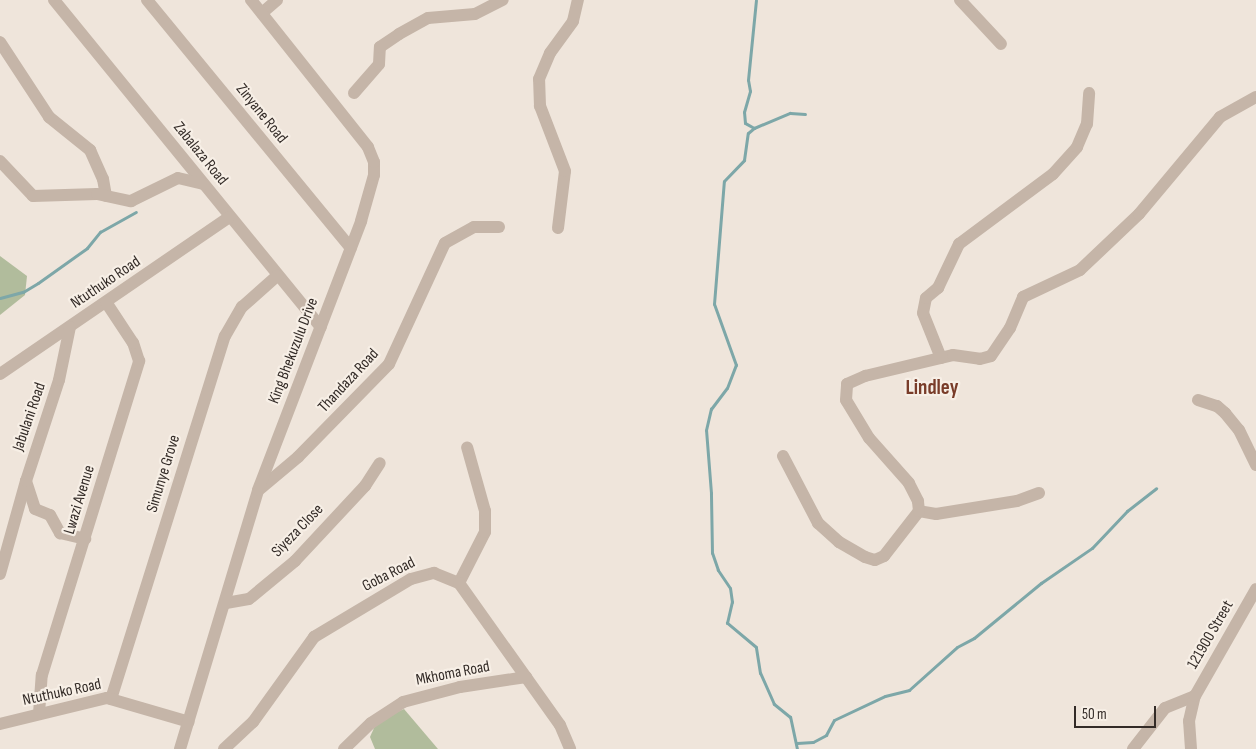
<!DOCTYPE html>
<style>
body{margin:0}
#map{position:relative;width:1256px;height:749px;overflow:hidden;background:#efe5db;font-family:"Sofia Sans Condensed",sans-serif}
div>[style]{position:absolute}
.green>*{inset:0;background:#b1bc9c}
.stream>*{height:3px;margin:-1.5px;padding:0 1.5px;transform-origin:1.5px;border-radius:1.5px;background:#7da7a8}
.minor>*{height:12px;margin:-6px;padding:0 6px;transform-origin:6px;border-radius:6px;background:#c5b5a8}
span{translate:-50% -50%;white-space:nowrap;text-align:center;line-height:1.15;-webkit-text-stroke:4.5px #f7efe6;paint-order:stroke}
.street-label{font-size:16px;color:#332b27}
.district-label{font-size:21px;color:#793c29;font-weight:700}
.scale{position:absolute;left:1074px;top:706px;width:82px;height:22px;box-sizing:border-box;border:2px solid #332b27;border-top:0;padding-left:6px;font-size:15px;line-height:18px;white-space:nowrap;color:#332b27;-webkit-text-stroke:4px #f7efe6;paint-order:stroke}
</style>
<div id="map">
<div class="green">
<div style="clip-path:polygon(0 256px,27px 276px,25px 295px,0 315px)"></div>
<div style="clip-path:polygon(404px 709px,438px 749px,375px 749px,370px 737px,374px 728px,386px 717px)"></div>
</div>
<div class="stream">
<div style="left:754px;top:128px;width:10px;rotate:-151deg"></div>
<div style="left:745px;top:123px;width:11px;rotate:-95deg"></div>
<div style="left:744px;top:112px;width:22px;rotate:-74deg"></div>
<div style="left:750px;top:91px;width:11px;rotate:-100deg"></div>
<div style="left:748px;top:80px;width:80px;rotate:-84.3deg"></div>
<div style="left:0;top:298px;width:24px;rotate:-15deg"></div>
<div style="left:23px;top:292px;width:17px;rotate:-31deg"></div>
<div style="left:38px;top:283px;width:60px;rotate:-35.5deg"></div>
<div style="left:87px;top:248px;width:21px;rotate:-51deg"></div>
<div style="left:100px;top:232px;width:41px;rotate:-29.1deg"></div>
<div style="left:797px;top:743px;width:16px;rotate:-4deg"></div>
<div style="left:813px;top:742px;width:15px;rotate:-28deg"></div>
<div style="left:826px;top:735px;width:17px;rotate:-62deg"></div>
<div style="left:834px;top:720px;width:56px;rotate:-25.2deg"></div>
<div style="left:885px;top:696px;width:25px;rotate:-14deg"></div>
<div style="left:909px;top:690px;width:64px;rotate:-41.9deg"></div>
<div style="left:957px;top:647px;width:19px;rotate:-28deg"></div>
<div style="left:974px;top:638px;width:87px;rotate:-39.4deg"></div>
<div style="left:1041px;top:583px;width:62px;rotate:-34.5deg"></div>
<div style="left:1092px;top:548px;width:51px;rotate:-46.6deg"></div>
<div style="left:1127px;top:511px;width:37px;rotate:-38deg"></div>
<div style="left:797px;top:749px;width:33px;rotate:-102deg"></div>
<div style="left:790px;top:717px;width:21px;rotate:-141deg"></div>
<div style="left:774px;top:704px;width:34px;rotate:-114deg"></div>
<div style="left:760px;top:673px;width:26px;rotate:-99deg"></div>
<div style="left:756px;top:647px;width:38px;rotate:-140deg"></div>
<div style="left:727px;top:623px;width:22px;rotate:-77deg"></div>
<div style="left:732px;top:602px;width:14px;rotate:-98deg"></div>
<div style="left:730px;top:588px;width:22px;rotate:-124deg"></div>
<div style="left:718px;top:570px;width:18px;rotate:-109deg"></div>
<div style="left:712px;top:553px;width:60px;rotate:-91deg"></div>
<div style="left:711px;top:493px;width:63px;rotate:-94.5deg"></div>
<div style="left:706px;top:430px;width:22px;rotate:-77deg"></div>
<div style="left:711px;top:409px;width:26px;rotate:-53deg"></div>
<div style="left:727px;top:388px;width:25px;rotate:-69deg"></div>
<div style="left:736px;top:365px;width:65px;rotate:-109.8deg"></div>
<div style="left:714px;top:304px;width:123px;rotate:-85.4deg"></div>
<div style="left:724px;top:181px;width:29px;rotate:-46deg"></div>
<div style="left:744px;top:160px;width:27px;rotate:-82deg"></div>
<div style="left:748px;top:133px;width:8px;rotate:-40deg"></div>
<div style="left:754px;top:128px;width:39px;rotate:-23deg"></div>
<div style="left:790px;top:113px;width:15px;rotate:4deg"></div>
</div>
<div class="minor">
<div style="left:54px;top:0;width:422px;rotate:50.8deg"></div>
<div style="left:147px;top:0;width:321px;rotate:50.6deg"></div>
<div style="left:960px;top:0;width:60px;rotate:47deg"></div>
<div style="left:262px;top:13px;width:20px;rotate:-41deg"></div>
<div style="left:0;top:42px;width:90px;rotate:56.8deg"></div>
<div style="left:49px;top:117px;width:53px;rotate:38.8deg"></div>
<div style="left:90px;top:150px;width:32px;rotate:66deg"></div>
<div style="left:103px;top:179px;width:17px;rotate:80deg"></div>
<div style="left:354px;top:93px;width:38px;rotate:-49deg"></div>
<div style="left:379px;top:64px;width:17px;rotate:-87deg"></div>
<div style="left:380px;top:47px;width:23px;rotate:-34deg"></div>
<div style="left:399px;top:34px;width:33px;rotate:-29deg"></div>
<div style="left:428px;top:18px;width:47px;rotate:-4.9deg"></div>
<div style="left:475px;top:14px;width:31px;rotate:-27deg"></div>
<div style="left:0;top:161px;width:48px;rotate:46.7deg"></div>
<div style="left:33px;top:196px;width:64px;rotate:-1.8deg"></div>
<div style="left:97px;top:194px;width:35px;rotate:12deg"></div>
<div style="left:131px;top:201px;width:52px;rotate:-26.1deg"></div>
<div style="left:178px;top:178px;width:26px;rotate:13deg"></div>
<div style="left:558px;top:228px;width:57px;rotate:-83deg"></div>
<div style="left:565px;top:171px;width:70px;rotate:-111deg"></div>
<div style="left:540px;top:106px;width:27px;rotate:-92deg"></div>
<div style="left:539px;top:79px;width:28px;rotate:-67deg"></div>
<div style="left:550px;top:53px;width:39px;rotate:-54deg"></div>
<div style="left:573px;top:21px;width:22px;rotate:-77deg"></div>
<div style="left:941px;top:358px;width:48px;rotate:-111.8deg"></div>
<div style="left:923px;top:313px;width:15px;rotate:-79deg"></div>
<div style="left:926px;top:298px;width:16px;rotate:-40deg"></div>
<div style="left:938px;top:288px;width:49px;rotate:-64.5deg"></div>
<div style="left:959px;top:244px;width:117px;rotate:-36.7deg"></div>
<div style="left:1053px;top:174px;width:36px;rotate:-48deg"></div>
<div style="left:1077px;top:147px;width:25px;rotate:-67deg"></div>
<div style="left:1087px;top:124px;width:31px;rotate:-86deg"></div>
<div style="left:0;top:374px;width:278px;rotate:-34.4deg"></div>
<div style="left:1198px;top:400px;width:20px;rotate:18deg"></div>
<div style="left:1217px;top:406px;width:11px;rotate:41deg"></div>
<div style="left:1225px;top:413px;width:22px;rotate:51deg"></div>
<div style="left:1239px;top:430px;width:39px;rotate:64deg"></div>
<div style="left:783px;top:456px;width:76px;rotate:62.4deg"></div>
<div style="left:818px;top:523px;width:28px;rotate:42deg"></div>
<div style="left:839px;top:542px;width:30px;rotate:30deg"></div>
<div style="left:865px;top:557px;width:10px;rotate:17deg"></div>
<div style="left:875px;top:560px;width:10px;rotate:-24deg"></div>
<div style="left:884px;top:556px;width:57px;rotate:-52.1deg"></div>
<div style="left:26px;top:481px;width:29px;rotate:72deg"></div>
<div style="left:35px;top:509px;width:16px;rotate:22deg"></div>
<div style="left:50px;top:515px;width:21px;rotate:61deg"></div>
<div style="left:60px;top:533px;width:26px;rotate:13deg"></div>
<div style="left:260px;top:489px;width:50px;rotate:-40.1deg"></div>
<div style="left:298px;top:457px;width:130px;rotate:-45.6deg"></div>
<div style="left:389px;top:364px;width:133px;rotate:-65.2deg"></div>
<div style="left:445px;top:243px;width:33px;rotate:-29deg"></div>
<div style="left:474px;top:227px;width:25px"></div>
<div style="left:1039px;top:493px;width:23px;rotate:160deg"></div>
<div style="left:1017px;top:501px;width:82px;rotate:170.9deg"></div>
<div style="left:936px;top:514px;width:17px;rotate:-170deg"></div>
<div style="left:919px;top:511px;width:10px;rotate:-96deg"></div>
<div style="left:918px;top:501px;width:20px;rotate:-117deg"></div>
<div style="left:909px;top:483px;width:60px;rotate:-131.6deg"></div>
<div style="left:869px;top:438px;width:44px;rotate:-121.2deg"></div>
<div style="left:846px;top:400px;width:16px;rotate:-86deg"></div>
<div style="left:847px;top:384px;width:20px;rotate:-24deg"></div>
<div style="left:865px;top:376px;width:90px;rotate:-13.4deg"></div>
<div style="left:953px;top:355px;width:27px;rotate:8deg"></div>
<div style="left:980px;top:359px;width:11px;rotate:-15deg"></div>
<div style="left:991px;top:356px;width:34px;rotate:-56deg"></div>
<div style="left:1010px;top:328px;width:34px;rotate:-67deg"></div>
<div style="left:1023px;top:297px;width:63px;rotate:-25.3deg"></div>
<div style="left:1080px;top:270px;width:81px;rotate:-43.5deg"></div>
<div style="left:1139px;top:214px;width:126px;rotate:-50.1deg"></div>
<div style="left:1220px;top:117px;width:41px;rotate:-29.1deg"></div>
<div style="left:0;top:574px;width:97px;rotate:-74.4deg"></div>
<div style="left:26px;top:481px;width:106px;rotate:-71.9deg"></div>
<div style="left:59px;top:380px;width:54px;rotate:-78.3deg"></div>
<div style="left:459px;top:583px;width:57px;rotate:-63deg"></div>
<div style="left:485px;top:532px;width:21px;rotate:-90deg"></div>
<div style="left:485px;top:511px;width:66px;rotate:-105.7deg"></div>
<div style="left:226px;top:603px;width:23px;rotate:-10deg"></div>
<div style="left:249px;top:599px;width:60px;rotate:-39.6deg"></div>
<div style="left:295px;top:561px;width:103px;rotate:-47deg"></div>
<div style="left:365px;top:486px;width:27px;rotate:-57deg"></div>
<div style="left:111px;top:699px;width:380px;rotate:-72.6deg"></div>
<div style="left:225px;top:336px;width:34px;rotate:-60deg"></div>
<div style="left:242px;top:307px;width:47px;rotate:-41.5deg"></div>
<div style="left:39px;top:714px;width:39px;rotate:-86deg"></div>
<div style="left:42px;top:675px;width:329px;rotate:-72.8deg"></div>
<div style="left:139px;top:361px;width:19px;rotate:-108deg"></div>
<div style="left:133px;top:343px;width:49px;rotate:-123.4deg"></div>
<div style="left:0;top:724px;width:110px;rotate:-13.7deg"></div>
<div style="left:107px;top:698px;width:85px;rotate:16.3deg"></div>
<div style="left:180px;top:749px;width:270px;rotate:-73.2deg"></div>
<div style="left:258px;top:490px;width:288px;rotate:-69deg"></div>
<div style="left:361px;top:221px;width:48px;rotate:-74.2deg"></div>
<div style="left:374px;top:175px;width:13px;rotate:-90deg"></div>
<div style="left:374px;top:162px;width:16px;rotate:-112deg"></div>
<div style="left:368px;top:147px;width:188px;rotate:-128.5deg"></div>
<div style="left:224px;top:749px;width:40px;rotate:-43deg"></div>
<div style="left:253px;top:722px;width:105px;rotate:-54.3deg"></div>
<div style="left:314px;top:637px;width:113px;rotate:-30.9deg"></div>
<div style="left:411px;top:579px;width:24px;rotate:-15deg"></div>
<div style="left:434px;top:573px;width:27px;rotate:22deg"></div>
<div style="left:459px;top:583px;width:174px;rotate:54.6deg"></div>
<div style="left:560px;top:725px;width:26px;rotate:67deg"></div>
<div style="left:344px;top:749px;width:37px;rotate:-44deg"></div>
<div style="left:371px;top:723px;width:38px;rotate:-33deg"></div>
<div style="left:403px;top:702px;width:59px;rotate:-14.7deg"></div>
<div style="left:460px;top:687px;width:67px;rotate:-8.6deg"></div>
<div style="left:1133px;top:749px;width:52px;rotate:-52deg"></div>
<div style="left:1165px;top:708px;width:32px;rotate:-22deg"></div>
<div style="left:1191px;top:749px;width:28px;rotate:-94deg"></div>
<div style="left:1189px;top:721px;width:26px;rotate:-77deg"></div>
<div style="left:1195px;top:696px;width:123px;rotate:-60.3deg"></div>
</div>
<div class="street-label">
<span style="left:261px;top:114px;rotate:51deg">Zinyane Road</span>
<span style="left:200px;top:154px;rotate:51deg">Zabalaza Road</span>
<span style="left:106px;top:283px;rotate:-34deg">Ntuthuko Road</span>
<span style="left:294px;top:351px;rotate:-69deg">King Bhekuzulu Drive</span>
<span style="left:349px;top:381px;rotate:-47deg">Thandaza Road</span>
<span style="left:30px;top:417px;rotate:-71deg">Jabulani Road</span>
<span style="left:164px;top:474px;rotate:-73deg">Simunye Grove</span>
<span style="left:80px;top:500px;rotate:-73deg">Lwazi Avenue</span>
<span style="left:298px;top:531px;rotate:-46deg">Siyeza Close</span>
<span style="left:389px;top:575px;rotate:-27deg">Goba Road</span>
<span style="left:1211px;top:635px;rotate:-60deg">121900 Street</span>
<span style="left:453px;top:674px;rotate:-11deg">Mkhoma Road</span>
<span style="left:62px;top:693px;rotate:-12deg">Ntuthuko Road</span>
</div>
<div class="district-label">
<span style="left:932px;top:388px">Lindley</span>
</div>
<div class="scale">50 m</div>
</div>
